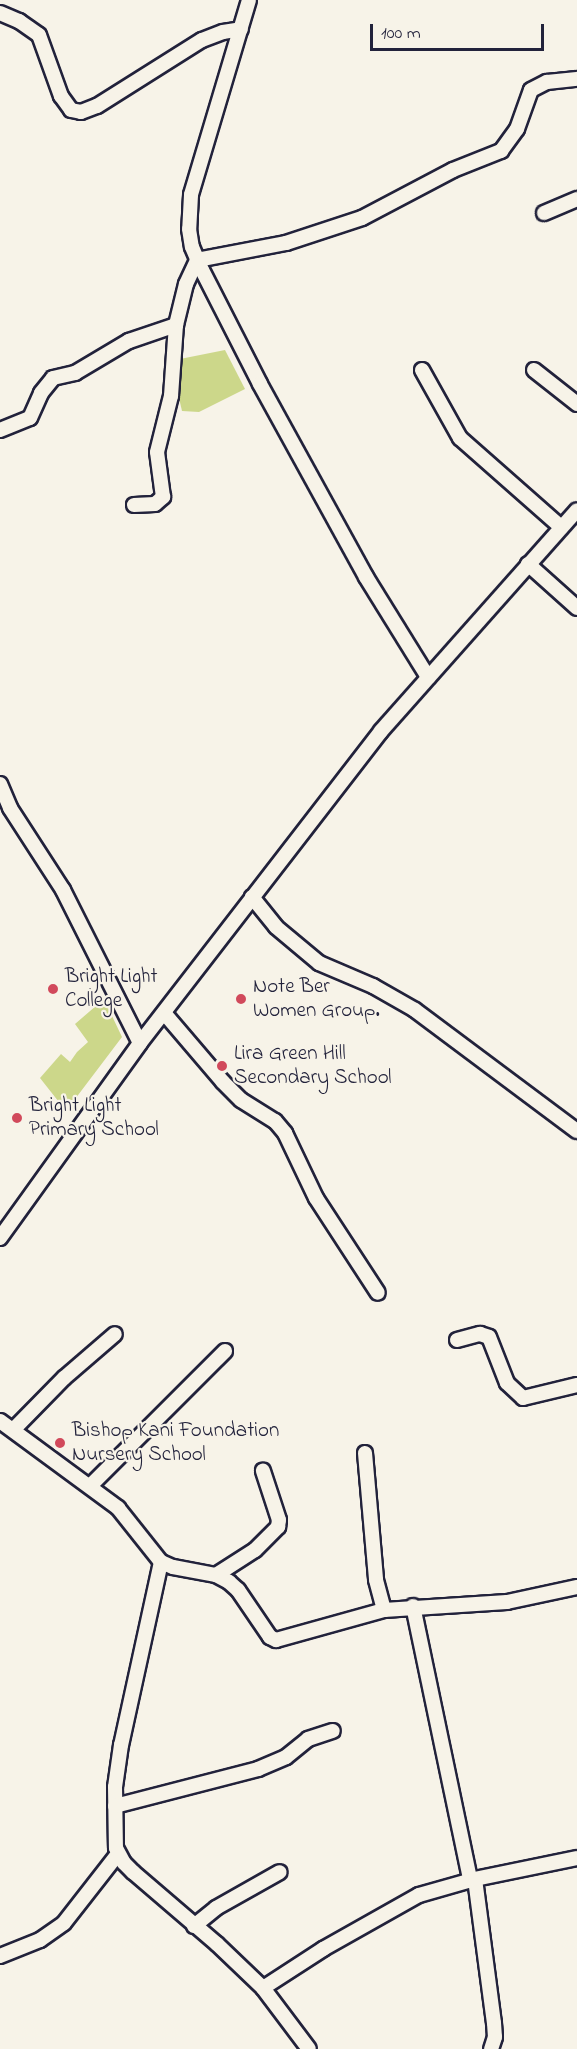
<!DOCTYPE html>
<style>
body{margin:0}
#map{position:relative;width:577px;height:2049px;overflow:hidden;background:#f7f3e8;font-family:"Indie Flower",sans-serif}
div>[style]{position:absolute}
.green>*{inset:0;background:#ccd78a}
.roads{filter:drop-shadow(2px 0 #22223b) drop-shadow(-2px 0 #22223b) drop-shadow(0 2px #22223b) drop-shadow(0 -2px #22223b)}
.minor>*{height:14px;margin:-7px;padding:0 7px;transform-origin:7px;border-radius:7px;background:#f7f3e8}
.dots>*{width:16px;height:16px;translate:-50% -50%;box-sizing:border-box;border:3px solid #f7f3e8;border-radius:50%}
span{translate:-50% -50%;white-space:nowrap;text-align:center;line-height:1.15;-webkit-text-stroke:4.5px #f7f3e8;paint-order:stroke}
.poi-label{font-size:21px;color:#22223b}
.left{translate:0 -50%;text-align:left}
.scale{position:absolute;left:370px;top:24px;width:174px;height:27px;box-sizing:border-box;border:3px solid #22223b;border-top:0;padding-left:8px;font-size:18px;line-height:21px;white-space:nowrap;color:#22223b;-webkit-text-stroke:4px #f7f3e8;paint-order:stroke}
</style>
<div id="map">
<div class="green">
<div style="clip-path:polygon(225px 350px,245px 389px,199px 412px,182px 411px,175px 381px,180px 359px)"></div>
<div style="clip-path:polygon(104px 999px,122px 1037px,66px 1111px,40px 1078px,61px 1054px,70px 1062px,77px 1052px,88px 1042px,75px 1024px)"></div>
</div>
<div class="roads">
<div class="minor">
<div style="left:249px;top:0;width:203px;rotate:106.6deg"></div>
<div style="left:191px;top:195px;width:34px;rotate:93deg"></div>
<div style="left:189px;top:229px;width:18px;rotate:81deg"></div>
<div style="left:192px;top:247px;width:25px;rotate:67deg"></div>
<div style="left:202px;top:270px;width:128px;rotate:63deg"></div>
<div style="left:260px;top:384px;width:220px;rotate:61.2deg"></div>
<div style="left:366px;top:577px;width:118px;rotate:58.2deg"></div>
<div style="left:0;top:13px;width:21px;rotate:23deg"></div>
<div style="left:19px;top:21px;width:24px;rotate:35deg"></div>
<div style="left:39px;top:35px;width:65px;rotate:70.2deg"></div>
<div style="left:61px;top:96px;width:17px;rotate:54deg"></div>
<div style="left:71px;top:110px;width:10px;rotate:11deg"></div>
<div style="left:81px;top:112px;width:17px;rotate:-21deg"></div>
<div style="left:97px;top:106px;width:124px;rotate:-32.2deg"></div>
<div style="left:202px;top:40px;width:22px;rotate:-21deg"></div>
<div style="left:223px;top:32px;width:18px;rotate:-9deg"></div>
<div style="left:544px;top:213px;width:36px;rotate:-23deg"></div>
<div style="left:422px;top:370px;width:78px;rotate:60.8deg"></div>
<div style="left:460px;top:438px;width:135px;rotate:41.4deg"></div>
<div style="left:534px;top:370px;width:55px;rotate:38.3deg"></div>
<div style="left:0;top:430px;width:32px;rotate:-22deg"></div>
<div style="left:30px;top:418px;width:27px;rotate:-66deg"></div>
<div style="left:41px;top:393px;width:19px;rotate:-51deg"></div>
<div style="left:53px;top:378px;width:23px;rotate:-13deg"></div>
<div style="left:75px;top:373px;width:63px;rotate:-30.7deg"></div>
<div style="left:129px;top:341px;width:50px;rotate:-18.8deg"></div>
<div style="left:176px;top:325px;width:42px;rotate:-76.3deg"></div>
<div style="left:186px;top:284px;width:26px;rotate:-65deg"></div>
<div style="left:197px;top:260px;width:91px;rotate:-10.8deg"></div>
<div style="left:286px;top:243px;width:80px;rotate:-18.2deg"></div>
<div style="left:362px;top:218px;width:103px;rotate:-27.8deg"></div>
<div style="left:453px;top:170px;width:52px;rotate:-21.6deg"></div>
<div style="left:501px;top:151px;width:27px;rotate:-54deg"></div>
<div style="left:517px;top:129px;width:41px;rotate:-70.3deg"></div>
<div style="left:531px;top:90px;width:18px;rotate:-27deg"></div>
<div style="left:547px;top:82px;width:30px;rotate:-6deg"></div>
<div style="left:134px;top:505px;width:21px;rotate:-3deg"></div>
<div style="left:155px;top:504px;width:11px;rotate:-41deg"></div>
<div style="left:163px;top:497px;width:45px;rotate:-97.6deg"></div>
<div style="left:157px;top:452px;width:58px;rotate:-76deg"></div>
<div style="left:171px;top:396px;width:71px;rotate:-86deg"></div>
<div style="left:528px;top:564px;width:66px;rotate:41.9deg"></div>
<div style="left:0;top:784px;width:26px;rotate:67deg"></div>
<div style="left:10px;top:808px;width:98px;rotate:57.1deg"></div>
<div style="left:63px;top:890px;width:171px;rotate:63.3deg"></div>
<div style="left:252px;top:897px;width:38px;rotate:51deg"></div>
<div style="left:276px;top:927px;width:56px;rotate:39.9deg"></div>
<div style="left:319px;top:963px;width:59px;rotate:23.1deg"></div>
<div style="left:373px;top:986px;width:48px;rotate:29.7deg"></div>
<div style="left:415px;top:1010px;width:202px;rotate:36.8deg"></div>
<div style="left:165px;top:1014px;width:89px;rotate:49.5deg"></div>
<div style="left:223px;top:1082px;width:25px;rotate:45deg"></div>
<div style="left:241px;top:1100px;width:40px;rotate:32deg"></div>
<div style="left:275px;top:1121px;width:16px;rotate:50deg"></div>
<div style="left:285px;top:1133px;width:72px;rotate:64.5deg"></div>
<div style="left:316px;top:1198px;width:113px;rotate:56.9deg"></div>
<div style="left:0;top:1238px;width:240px;rotate:-54.3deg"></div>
<div style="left:140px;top:1043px;width:394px;rotate:-52.3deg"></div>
<div style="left:381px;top:731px;width:295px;rotate:-48.4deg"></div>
<div style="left:457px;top:1340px;width:24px;rotate:-15deg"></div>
<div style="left:480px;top:1334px;width:9px;rotate:18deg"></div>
<div style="left:489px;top:1337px;width:49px;rotate:68.6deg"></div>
<div style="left:507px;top:1383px;width:22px;rotate:43deg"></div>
<div style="left:523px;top:1398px;width:56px;rotate:-13.5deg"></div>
<div style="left:0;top:1421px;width:147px;rotate:36.4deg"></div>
<div style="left:118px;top:1508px;width:69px;rotate:51.5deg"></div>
<div style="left:161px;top:1562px;width:13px;rotate:23deg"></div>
<div style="left:173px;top:1567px;width:44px;rotate:10.5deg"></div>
<div style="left:216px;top:1575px;width:15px;rotate:28deg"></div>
<div style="left:229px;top:1582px;width:12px;rotate:42deg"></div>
<div style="left:238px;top:1590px;width:57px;rotate:55.8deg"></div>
<div style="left:270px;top:1637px;width:7px;rotate:27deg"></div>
<div style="left:276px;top:1640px;width:112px;rotate:-15.5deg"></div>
<div style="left:384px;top:1610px;width:123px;rotate:-3.7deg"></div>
<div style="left:507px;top:1602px;width:72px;rotate:-12.1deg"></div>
<div style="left:13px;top:1430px;width:73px;rotate:-45.6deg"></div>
<div style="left:64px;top:1378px;width:67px;rotate:-40.8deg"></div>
<div style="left:365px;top:1453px;width:127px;rotate:85deg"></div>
<div style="left:376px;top:1580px;width:31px;rotate:75deg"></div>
<div style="left:90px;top:1486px;width:191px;rotate:-45deg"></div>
<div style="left:161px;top:1562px;width:187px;rotate:102.3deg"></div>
<div style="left:121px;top:1745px;width:42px;rotate:98.1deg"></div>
<div style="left:115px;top:1787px;width:61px;rotate:89.1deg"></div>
<div style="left:116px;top:1848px;width:17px;rotate:62deg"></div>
<div style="left:124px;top:1863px;width:13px;rotate:45deg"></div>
<div style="left:133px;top:1872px;width:111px;rotate:40.6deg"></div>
<div style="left:217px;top:1944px;width:64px;rotate:43.7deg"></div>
<div style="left:263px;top:1988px;width:76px;rotate:53deg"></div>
<div style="left:216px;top:1575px;width:46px;rotate:-32.7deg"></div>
<div style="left:255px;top:1550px;width:33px;rotate:-45deg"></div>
<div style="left:278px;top:1527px;width:7px;rotate:-82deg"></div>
<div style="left:279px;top:1520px;width:52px;rotate:-108.1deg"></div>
<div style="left:413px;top:1606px;width:280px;rotate:78.2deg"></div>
<div style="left:115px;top:1806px;width:148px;rotate:-14.5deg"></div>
<div style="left:258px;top:1769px;width:30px;rotate:-23deg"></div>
<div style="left:286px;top:1757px;width:28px;rotate:-39deg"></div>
<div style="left:308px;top:1739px;width:26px;rotate:-18deg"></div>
<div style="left:475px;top:1879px;width:145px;rotate:82.5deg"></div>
<div style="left:494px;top:2023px;width:14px;rotate:86deg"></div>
<div style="left:495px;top:2037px;width:13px;rotate:108deg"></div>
<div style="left:194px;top:1926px;width:28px;rotate:-39deg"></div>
<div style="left:216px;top:1908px;width:73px;rotate:-29.4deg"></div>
<div style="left:0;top:1956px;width:43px;rotate:-21.8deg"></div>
<div style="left:40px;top:1940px;width:29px;rotate:-35deg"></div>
<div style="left:64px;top:1923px;width:88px;rotate:-52deg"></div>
<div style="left:263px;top:1988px;width:72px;rotate:-33deg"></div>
<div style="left:323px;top:1949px;width:110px;rotate:-29.4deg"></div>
<div style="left:419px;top:1895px;width:58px;rotate:-15.9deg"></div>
<div style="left:475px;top:1879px;width:104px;rotate:-11.6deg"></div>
</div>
</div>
<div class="dots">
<div style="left:53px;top:989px;background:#d1495b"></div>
<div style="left:241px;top:999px;background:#d1495b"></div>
<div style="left:222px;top:1066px;background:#d1495b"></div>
<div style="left:17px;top:1118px;background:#d1495b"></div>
<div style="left:60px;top:1443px;background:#d1495b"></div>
</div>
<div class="poi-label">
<span class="left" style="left:65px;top:989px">Bright Light<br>College</span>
<span class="left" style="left:253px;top:999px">Note Ber<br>Women Group.</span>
<span class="left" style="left:234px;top:1066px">Lira Green Hill<br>Secondary School</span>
<span class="left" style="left:29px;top:1118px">Bright Light<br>Primary School</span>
<span class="left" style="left:72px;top:1443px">Bishop Kani Foundation<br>Nursery School</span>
</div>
<div class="scale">100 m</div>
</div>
